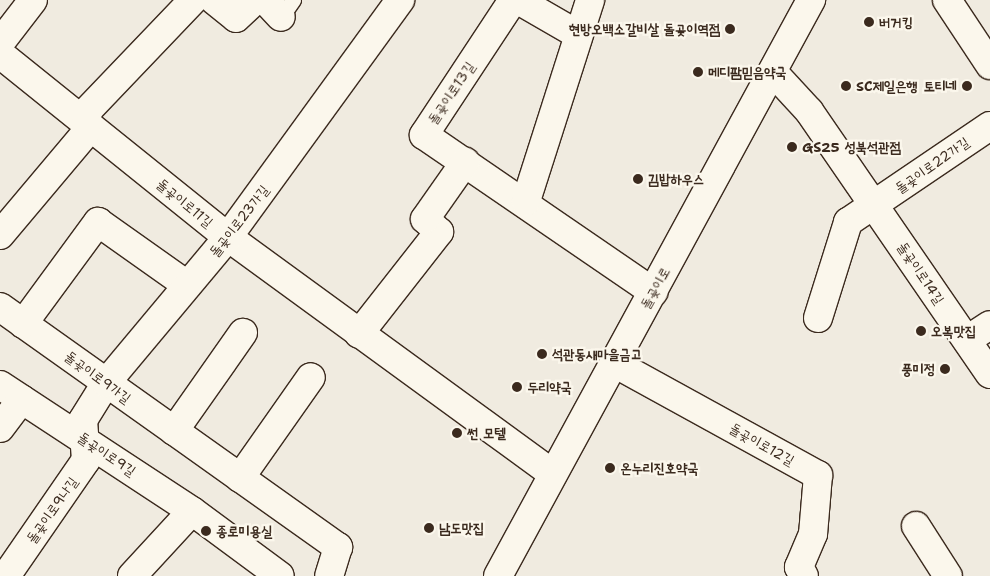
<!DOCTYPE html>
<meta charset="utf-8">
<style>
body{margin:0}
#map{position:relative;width:990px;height:576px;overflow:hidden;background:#f0ebe0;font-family:"Shantell Sans","Poor Story",sans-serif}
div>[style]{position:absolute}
.roads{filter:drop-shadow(1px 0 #3b2a1e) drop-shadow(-1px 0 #3b2a1e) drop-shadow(0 1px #3b2a1e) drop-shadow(0 -1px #3b2a1e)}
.lane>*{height:15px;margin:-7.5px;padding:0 7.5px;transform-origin:7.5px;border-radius:7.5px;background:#fbf7ec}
.street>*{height:28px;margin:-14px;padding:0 14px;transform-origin:14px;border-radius:14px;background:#fbf7ec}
.secondary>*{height:28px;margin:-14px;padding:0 14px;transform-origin:14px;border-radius:14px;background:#fbf7ec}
.dots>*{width:14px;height:14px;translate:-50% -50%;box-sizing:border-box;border:2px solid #fbf7ec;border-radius:50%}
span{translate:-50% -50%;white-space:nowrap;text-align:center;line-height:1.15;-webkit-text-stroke:4.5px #fbf7ec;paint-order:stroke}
.poi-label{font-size:14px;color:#3b2a1e;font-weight:700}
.left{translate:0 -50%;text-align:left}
.right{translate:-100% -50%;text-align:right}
.street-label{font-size:14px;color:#3b2a1e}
</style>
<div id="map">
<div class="roads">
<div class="lane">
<div style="left:281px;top:17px;width:21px;rotate:-55deg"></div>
</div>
<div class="street">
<div style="left:214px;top:0;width:28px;rotate:39deg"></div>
<div style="left:236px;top:18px;width:26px;rotate:-43deg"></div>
<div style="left:265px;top:0;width:23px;rotate:47deg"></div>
<div style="left:513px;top:0;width:162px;rotate:123.4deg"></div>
<div style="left:424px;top:135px;width:278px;rotate:34.4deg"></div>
<div style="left:518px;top:0;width:68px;rotate:30deg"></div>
<div style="left:947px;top:0;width:78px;rotate:56.5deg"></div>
<div style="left:0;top:54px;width:292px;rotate:38.8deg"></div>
<div style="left:228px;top:237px;width:402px;rotate:36.1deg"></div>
<div style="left:773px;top:72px;width:53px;rotate:47.3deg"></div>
<div style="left:809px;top:111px;width:319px;rotate:55.5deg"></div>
<div style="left:526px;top:201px;width:211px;rotate:-72.3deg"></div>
<div style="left:0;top:235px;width:132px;rotate:-49.9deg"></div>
<div style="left:85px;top:134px;width:24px;rotate:-83deg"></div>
<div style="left:88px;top:110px;width:152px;rotate:-46.3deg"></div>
<div style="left:0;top:307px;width:415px;rotate:35.4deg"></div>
<div style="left:338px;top:547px;width:30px;rotate:107deg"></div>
<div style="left:818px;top:318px;width:101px;rotate:-72.6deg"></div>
<div style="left:848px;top:222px;width:171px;rotate:-34.1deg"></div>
<div style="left:23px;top:324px;width:127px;rotate:-53.7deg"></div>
<div style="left:98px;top:222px;width:109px;rotate:35.3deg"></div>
<div style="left:359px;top:334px;width:130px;rotate:-51.9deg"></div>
<div style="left:439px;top:232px;width:19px;rotate:-137deg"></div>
<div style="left:425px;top:219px;width:70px;rotate:-54.9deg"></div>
<div style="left:967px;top:340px;width:27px;rotate:-33deg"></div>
<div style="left:614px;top:363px;width:233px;rotate:28.8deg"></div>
<div style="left:818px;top:475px;width:59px;rotate:94.8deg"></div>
<div style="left:813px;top:534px;width:36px;rotate:113deg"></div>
<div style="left:799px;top:567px;width:10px;rotate:61deg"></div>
<div style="left:0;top:385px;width:230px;rotate:33.3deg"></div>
<div style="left:192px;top:511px;width:109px;rotate:36.5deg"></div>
<div style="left:0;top:428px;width:36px;rotate:-53deg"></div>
<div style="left:174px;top:431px;width:120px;rotate:-54.9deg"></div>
<div style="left:240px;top:478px;width:123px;rotate:-54.9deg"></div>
<div style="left:916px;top:526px;width:59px;rotate:57.4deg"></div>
<div style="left:6px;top:576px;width:141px;rotate:-55.4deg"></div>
<div style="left:86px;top:460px;width:40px;rotate:-94.3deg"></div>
<div style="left:83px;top:420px;width:44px;rotate:-58.1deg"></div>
<div style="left:106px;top:383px;width:190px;rotate:-50.1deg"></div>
<div style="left:228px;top:237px;width:293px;rotate:-54deg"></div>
<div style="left:132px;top:576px;width:88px;rotate:-47.3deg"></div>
</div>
<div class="secondary">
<div style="left:0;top:43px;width:54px;rotate:-52.5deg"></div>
<div style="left:498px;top:576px;width:656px;rotate:-61.48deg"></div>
</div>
</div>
<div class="dots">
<div style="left:869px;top:22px;background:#3b2a1e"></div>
<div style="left:730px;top:29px;background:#3b2a1e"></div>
<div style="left:698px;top:72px;background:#3b2a1e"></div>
<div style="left:846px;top:86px;background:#3b2a1e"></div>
<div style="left:967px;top:86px;background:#3b2a1e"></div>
<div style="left:792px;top:147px;background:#3b2a1e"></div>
<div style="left:638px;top:179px;background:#3b2a1e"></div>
<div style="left:921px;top:331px;background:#3b2a1e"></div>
<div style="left:542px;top:354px;background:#3b2a1e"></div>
<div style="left:945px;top:369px;background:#3b2a1e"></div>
<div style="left:517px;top:387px;background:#3b2a1e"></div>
<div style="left:457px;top:433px;background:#3b2a1e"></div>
<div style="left:610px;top:468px;background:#3b2a1e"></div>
<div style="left:429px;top:528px;background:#3b2a1e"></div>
<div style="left:206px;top:531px;background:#3b2a1e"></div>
</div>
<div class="poi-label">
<span class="left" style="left:879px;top:22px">버거킹</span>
<span class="right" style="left:720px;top:29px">현방오백소갈비살 돌곶이역점</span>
<span class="left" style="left:708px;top:72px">메디팜믿음약국</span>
<span class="left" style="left:856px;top:86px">SC제일은행</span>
<span class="right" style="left:957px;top:86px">토티네</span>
<span class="left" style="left:802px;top:147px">GS25 성북석관점</span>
<span class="left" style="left:648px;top:179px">김밥하우스</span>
<span class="left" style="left:931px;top:331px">오복맛집</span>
<span class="left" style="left:552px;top:354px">석관동새마을금고</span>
<span class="right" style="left:935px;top:369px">풍미정</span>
<span class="left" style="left:527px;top:387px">두리약국</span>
<span class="left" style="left:467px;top:433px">썬 모텔</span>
<span class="left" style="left:620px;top:468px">온누리진호약국</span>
<span class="left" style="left:439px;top:528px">남도맛집</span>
<span class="left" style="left:216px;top:531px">종로미용실</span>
</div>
<div class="street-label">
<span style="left:451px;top:93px;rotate:-56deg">돌곶이로13길</span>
<span style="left:932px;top:165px;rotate:-35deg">돌곶이로22가길</span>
<span style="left:185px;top:203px;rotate:39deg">돌곶이로11길</span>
<span style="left:239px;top:221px;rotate:-52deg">돌곶이로23가길</span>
<span style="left:921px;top:273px;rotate:56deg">돌곶이로14길</span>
<span style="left:655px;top:288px;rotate:-61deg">돌곶이로</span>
<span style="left:98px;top:377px;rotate:36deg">돌곶이로9가길</span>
<span style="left:762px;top:444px;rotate:29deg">돌곶이로12길</span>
<span style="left:107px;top:454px;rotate:34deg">돌곶이로9길</span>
<span style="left:52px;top:510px;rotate:-55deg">돌곶이로9나길</span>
</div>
</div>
